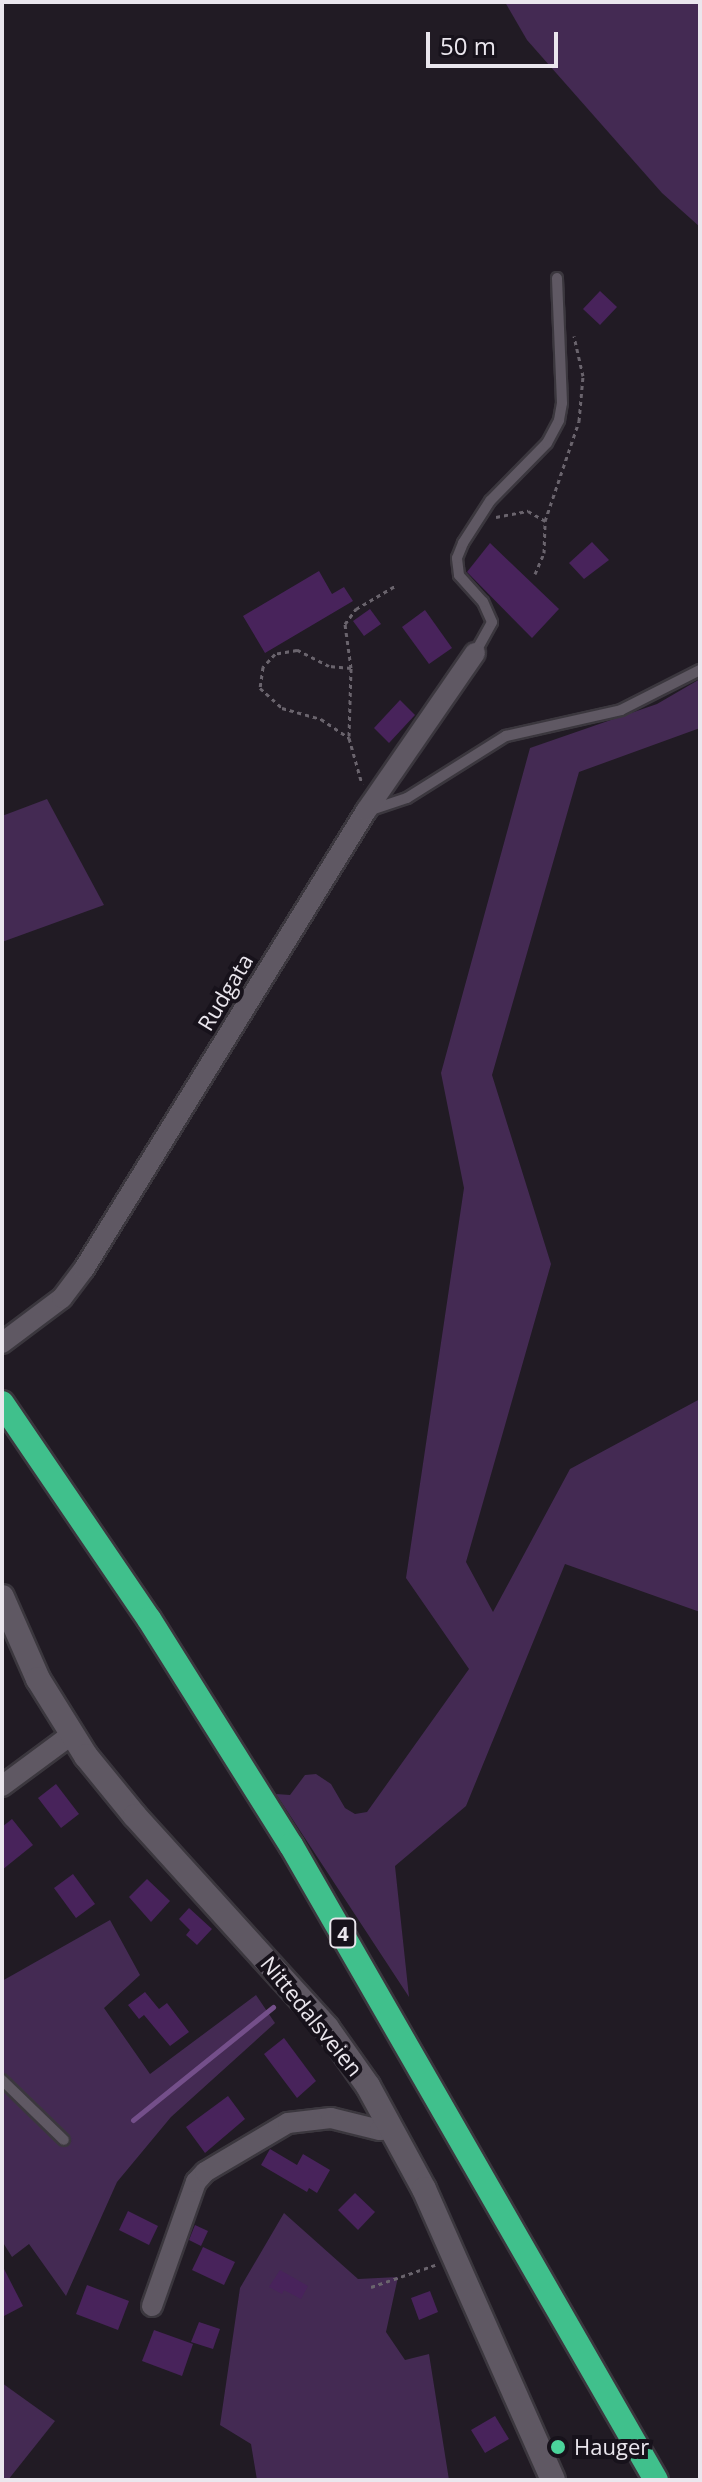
<!DOCTYPE html>
<style>
body{margin:0}
#map{position:relative;width:702px;height:2482px;overflow:hidden;background:#211b24;font-family:"Open Sans",sans-serif}
div>[style]{position:absolute}
.green>*{inset:0;background:#442a53}
.stream>*{height:5px;margin:-2.5px;padding:0 2.5px;transform-origin:2.5px;border-radius:2.5px;background:#744f8a}
.building>*{inset:0;background:#48235b}
.path>*{height:3px;margin-top:-1.5px;transform-origin:0;background:repeating-linear-gradient(90deg,#6a646d 0 4px,transparent 0 8px)}
.roads{filter:drop-shadow(2px 0 #3b373e) drop-shadow(-2px 0 #3b373e) drop-shadow(0 2px #3b373e) drop-shadow(0 -2px #3b373e)}
.lane>*{height:10px;margin:-5px;padding:0 5px;transform-origin:5px;border-radius:5px;background:#5f5863}
.street>*{height:20px;margin:-10px;padding:0 10px;transform-origin:10px;border-radius:10px;background:#5f5863}
.secondary>*{height:24px;margin:-12px;padding:0 12px;transform-origin:12px;border-radius:12px;background:#5f5863}
.highway>*{height:24px;margin:-12px;padding:0 12px;transform-origin:12px;border-radius:12px;background:#40c08c}
.dots>*{width:22px;height:22px;translate:-50% -50%;box-sizing:border-box;border:4px solid #17121b;border-radius:50%}
span{translate:-50% -50%;white-space:nowrap;text-align:center;line-height:1.15;-webkit-text-stroke:8px #17121b;paint-order:stroke}
.shield-label span{padding:2px 6px;background:#17121b;border:2px solid;border-radius:6px;-webkit-text-stroke-width:0}
.shield-label{font-size:20px;color:#eae6ed;font-weight:700}
.street-label{font-size:22px;color:#eae6ed}
.poi-label{font-size:22px;color:#eae6ed}
.left{translate:0 -50%;text-align:left}
.frame{position:absolute;inset:0;border:4px solid #eae6ed;pointer-events:none}
.scale{position:absolute;left:426px;top:32px;width:132px;height:36px;box-sizing:border-box;border:4px solid #eae6ed;border-top:0;padding-left:10px;font-size:24px;line-height:28px;white-space:nowrap;color:#eae6ed;-webkit-text-stroke:6px #17121b;paint-order:stroke}
</style>
<div id="map">
<div class="green">
<div style="clip-path:polygon(505px 2px,700px 2px,700px 227px,662px 193px,527px 40px)"></div>
<div style="clip-path:polygon(700px 679px,700px 728px,579px 772px,492px 1075px,551px 1264px,466px 1562px,493px 1612px,570px 1469px,700px 1399px,700px 1612px,565px 1564px,466px 1806px,395px 1866px,409px 1997px,276px 1794px,290px 1795px,305px 1775px,316px 1774px,331px 1784px,345px 1808px,355px 1814px,367px 1812px,469px 1669px,406px 1578px,464px 1188px,441px 1073px,530px 748px,657px 704px)"></div>
<div style="clip-path:polygon(47px 799px,104px 905px,2px 942px,2px 816px)"></div>
<div style="clip-path:polygon(110px 1920px,140px 1975px,104px 2008px,150px 2074px,256px 1995px,275px 2023px,171px 2117px,117px 2182px,66px 2296px,29px 2244px,12px 2257px,2px 2241px,2px 1981px)"></div>
<div style="clip-path:polygon(284px 2213px,358px 2279px,398px 2277px,386px 2332px,405px 2360px,429px 2354px,449px 2480px,257px 2480px,251px 2444px,220px 2425px,240px 2288px)"></div>
<div style="clip-path:polygon(2px 2383px,55px 2421px,8px 2480px,2px 2480px)"></div>
</div>
<div class="stream">
<div style="left:133px;top:2120px;width:180px;rotate:-38.9deg"></div>
</div>
<div class="building">
<div style="clip-path:polygon(600px 291px,617px 307px,600px 325px,583px 309px)"></div>
<div style="clip-path:polygon(592px 542px,609px 560px,584px 579px,569px 563px)"></div>
<div style="clip-path:polygon(490px 543px,559px 609px,532px 638px,467px 572px)"></div>
<div style="clip-path:polygon(319px 571px,332px 594px,344px 587px,353px 601px,265px 653px,243px 616px)"></div>
<div style="clip-path:polygon(370px 609px,381px 624px,364px 636px,353px 621px)"></div>
<div style="clip-path:polygon(425px 610px,452px 648px,429px 664px,402px 627px)"></div>
<div style="clip-path:polygon(400px 700px,415px 715px,389px 743px,374px 728px)"></div>
<div style="clip-path:polygon(56px 1784px,79px 1814px,61px 1828px,38px 1798px)"></div>
<div style="clip-path:polygon(12px 1819px,33px 1845px,2px 1870px,2px 1827px)"></div>
<div style="clip-path:polygon(73px 1874px,95px 1904px,76px 1918px,54px 1888px)"></div>
<div style="clip-path:polygon(147px 1879px,170px 1901px,151px 1922px,129px 1897px)"></div>
<div style="clip-path:polygon(189px 1908px,212px 1929px,197px 1945px,186px 1935px,190px 1930px,179px 1919px)"></div>
<div style="clip-path:polygon(145px 1992px,159px 2009px,167px 2003px,189px 2032px,170px 2046px,144px 2015px,139px 2019px,128px 2005px)"></div>
<div style="clip-path:polygon(284px 2038px,316px 2081px,297px 2098px,264px 2054px)"></div>
<div style="clip-path:polygon(228px 2096px,245px 2119px,205px 2153px,186px 2127px)"></div>
<div style="clip-path:polygon(270px 2149px,297px 2165px,303px 2154px,330px 2170px,317px 2193px,309px 2188px,307px 2192px,261px 2165px)"></div>
<div style="clip-path:polygon(355px 2193px,375px 2212px,358px 2230px,338px 2210px)"></div>
<div style="clip-path:polygon(128px 2211px,158px 2226px,149px 2245px,119px 2230px)"></div>
<div style="clip-path:polygon(195px 2225px,208px 2231px,201px 2246px,189px 2240px)"></div>
<div style="clip-path:polygon(203px 2247px,235px 2262px,224px 2285px,192px 2270px)"></div>
<div style="clip-path:polygon(2px 2265px,23px 2306px,2px 2317px)"></div>
<div style="clip-path:polygon(280px 2270px,308px 2286px,301px 2299px,284px 2290px,282px 2294px,269px 2287px)"></div>
<div style="clip-path:polygon(87px 2285px,129px 2301px,118px 2330px,76px 2314px)"></div>
<div style="clip-path:polygon(430px 2291px,438px 2312px,419px 2320px,411px 2298px)"></div>
<div style="clip-path:polygon(199px 2322px,220px 2329px,213px 2349px,191px 2342px)"></div>
<div style="clip-path:polygon(154px 2330px,193px 2344px,182px 2376px,142px 2361px)"></div>
<div style="clip-path:polygon(495px 2416px,509px 2439px,485px 2453px,471px 2430px)"></div>
</div>
<div class="path">
<div style="left:496px;top:517px;width:33px;rotate:-11deg"></div>
<div style="left:528px;top:511px;width:20px;rotate:30deg"></div>
<div style="left:535px;top:574px;width:23px;rotate:-67deg"></div>
<div style="left:544px;top:553px;width:32px;rotate:-88deg"></div>
<div style="left:545px;top:521px;width:106px;rotate:-71.2deg"></div>
<div style="left:579px;top:421px;width:45px;rotate:-84.9deg"></div>
<div style="left:583px;top:376px;width:41px;rotate:-102.7deg"></div>
<div style="left:351px;top:668px;width:22px;rotate:-175deg"></div>
<div style="left:329px;top:666px;width:36px;rotate:-153deg"></div>
<div style="left:297px;top:650px;width:22px;rotate:170deg"></div>
<div style="left:275px;top:654px;width:18px;rotate:133deg"></div>
<div style="left:263px;top:667px;width:21px;rotate:98deg"></div>
<div style="left:260px;top:688px;width:30px;rotate:42deg"></div>
<div style="left:282px;top:708px;width:41px;rotate:15.8deg"></div>
<div style="left:321px;top:719px;width:34px;rotate:34deg"></div>
<div style="left:349px;top:738px;width:48px;rotate:74.2deg"></div>
<div style="left:349px;top:736px;width:68px;rotate:-88.3deg"></div>
<div style="left:351px;top:668px;width:44px;rotate:-97.8deg"></div>
<div style="left:345px;top:624px;width:19px;rotate:-54deg"></div>
<div style="left:356px;top:609px;width:45px;rotate:-30.5deg"></div>
<div style="left:371px;top:2287px;width:68px;rotate:-19deg"></div>
</div>
<div class="roads">
<div class="lane">
<div style="left:475px;top:653px;width:35px;rotate:-61deg"></div>
<div style="left:492px;top:622px;width:22px;rotate:-114deg"></div>
<div style="left:483px;top:602px;width:36px;rotate:-132deg"></div>
<div style="left:459px;top:575px;width:17px;rotate:-97deg"></div>
<div style="left:457px;top:558px;width:16px;rotate:-68deg"></div>
<div style="left:463px;top:543px;width:50px;rotate:-57.3deg"></div>
<div style="left:490px;top:501px;width:81px;rotate:-45.5deg"></div>
<div style="left:547px;top:443px;width:26px;rotate:-62deg"></div>
<div style="left:559px;top:420px;width:17px;rotate:-80deg"></div>
<div style="left:562px;top:403px;width:125px;rotate:-92.3deg"></div>
<div style="left:368px;top:811px;width:41px;rotate:-18.4deg"></div>
<div style="left:407px;top:798px;width:117px;rotate:-32.1deg"></div>
<div style="left:506px;top:736px;width:118px;rotate:-12.7deg"></div>
<div style="left:621px;top:710px;width:89px;rotate:-26.9deg"></div>
<div style="left:2px;top:2080px;width:86px;rotate:44.1deg"></div>
</div>
<div class="street">
<div style="left:2px;top:1343px;width:75px;rotate:-36.9deg"></div>
<div style="left:62px;top:1298px;width:36px;rotate:-53deg"></div>
<div style="left:84px;top:1269px;width:538px;rotate:-58.38deg"></div>
<div style="left:366px;top:811px;width:192px;rotate:-55.4deg"></div>
<div style="left:2px;top:1786px;width:86px;rotate:-36.5deg"></div>
<div style="left:152px;top:2306px;width:132px;rotate:-70.5deg"></div>
<div style="left:196px;top:2182px;width:13px;rotate:-48deg"></div>
<div style="left:205px;top:2172px;width:96px;rotate:-30.6deg"></div>
<div style="left:288px;top:2123px;width:43px;rotate:-6.6deg"></div>
<div style="left:331px;top:2118px;width:50px;rotate:13.8deg"></div>
<div style="left:380px;top:2130px;width:13px;rotate:-4deg"></div>
</div>
<div class="secondary">
<div style="left:2px;top:1597px;width:90px;rotate:66.3deg"></div>
<div style="left:38px;top:1679px;width:91px;rotate:58.1deg"></div>
<div style="left:86px;top:1756px;width:77px;rotate:50.8deg"></div>
<div style="left:135px;top:1816px;width:286px;rotate:47.8deg"></div>
<div style="left:327px;top:2028px;width:71px;rotate:54.7deg"></div>
<div style="left:368px;top:2086px;width:117px;rotate:61.5deg"></div>
<div style="left:424px;top:2189px;width:318px;rotate:66.1deg"></div>
</div>
<div class="highway">
<div style="left:2px;top:1403px;width:261px;rotate:55.8deg"></div>
<div style="left:149px;top:1619px;width:267px;rotate:57.9deg"></div>
<div style="left:291px;top:1845px;width:732px;rotate:60.11deg"></div>
</div>
</div>
<div class="dots">
<div style="left:558px;top:2447px;background:#4bd49b"></div>
</div>
<div class="shield-label">
<span style="left:343px;top:1933px">4</span>
</div>
<div class="street-label">
<span style="left:225px;top:992px;rotate:-59deg">Rudgata</span>
<span style="left:312px;top:2016px;rotate:51deg">Nittedalsveien</span>
</div>
<div class="poi-label">
<span class="left" style="left:574px;top:2447px">Hauger</span>
</div>
<div class="frame"></div>
<div class="scale">50 m</div>
</div>
